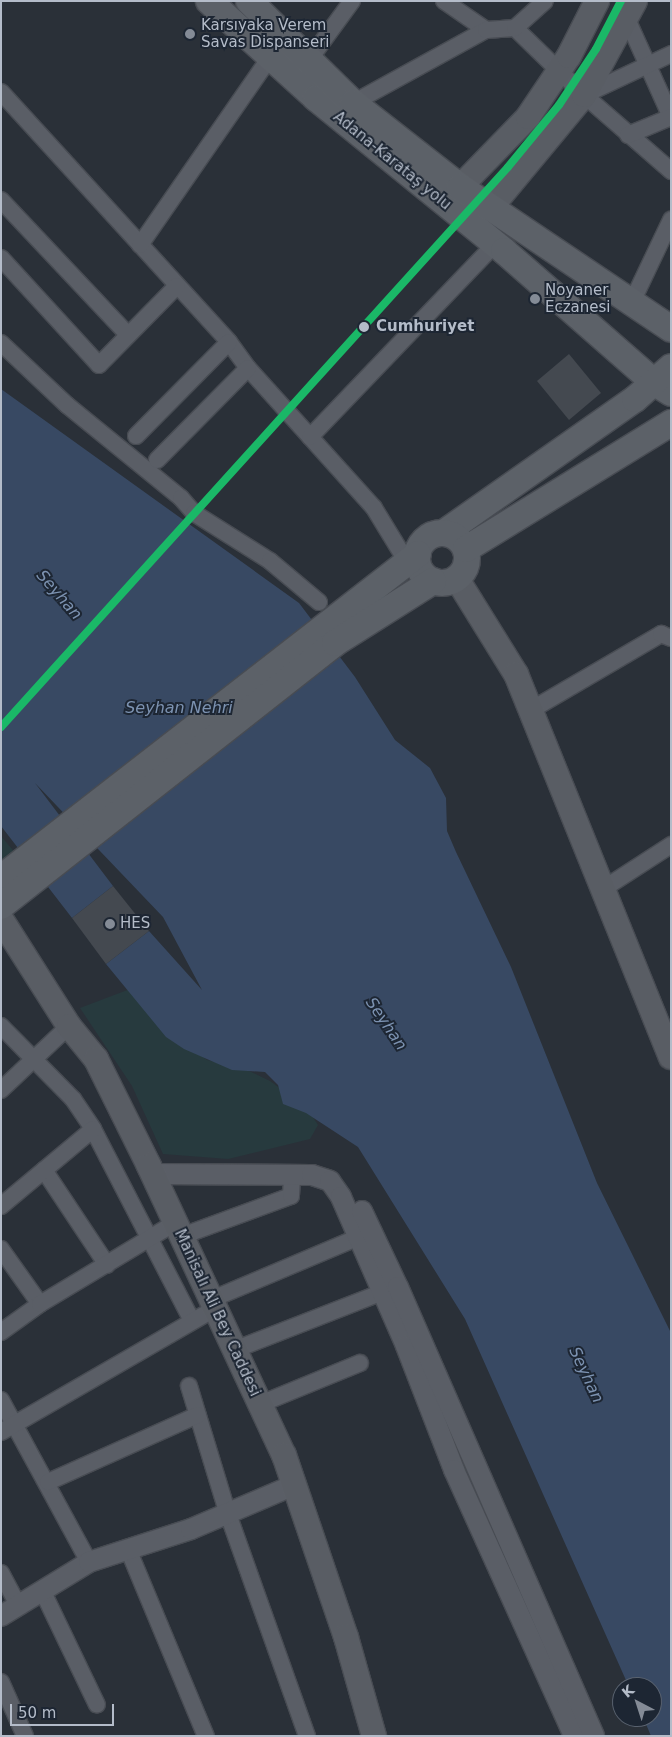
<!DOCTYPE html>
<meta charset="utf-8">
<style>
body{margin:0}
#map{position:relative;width:672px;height:1737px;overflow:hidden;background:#2a3038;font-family:"DejaVu Sans",sans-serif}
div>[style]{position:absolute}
.green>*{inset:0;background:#273a3e}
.water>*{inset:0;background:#384963}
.building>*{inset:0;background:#444950}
.roads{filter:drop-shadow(1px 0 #484c53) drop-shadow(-1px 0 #484c53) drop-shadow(0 1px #484c53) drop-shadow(0 -1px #484c53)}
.minor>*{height:16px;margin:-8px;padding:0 8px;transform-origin:8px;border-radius:8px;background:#5a5e66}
.tertiary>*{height:20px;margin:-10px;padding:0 10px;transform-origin:10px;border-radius:10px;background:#5a5e66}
.secondary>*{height:24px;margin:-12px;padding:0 12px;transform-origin:12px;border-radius:12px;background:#595d64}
.primary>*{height:26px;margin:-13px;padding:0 13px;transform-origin:13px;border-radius:13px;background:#5c6168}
.primary>.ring{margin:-13px;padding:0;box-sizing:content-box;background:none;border:26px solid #5c6168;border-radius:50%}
.metro-1>*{height:8px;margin:-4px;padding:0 4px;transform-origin:4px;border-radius:4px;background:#1ab867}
.dots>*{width:14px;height:14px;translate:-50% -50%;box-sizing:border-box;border:2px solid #1d2633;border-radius:50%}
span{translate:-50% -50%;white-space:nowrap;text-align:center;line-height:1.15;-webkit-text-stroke:4px #1d2633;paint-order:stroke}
.poi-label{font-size:15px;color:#b4bcc9}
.left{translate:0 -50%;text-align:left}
.street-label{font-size:15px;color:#b4bcc9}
.stop-label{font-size:15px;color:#b4bcc9;font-weight:700}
.water-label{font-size:16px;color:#7c92b1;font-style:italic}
.frame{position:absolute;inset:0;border:2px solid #b4bcc9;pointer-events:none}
.north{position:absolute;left:612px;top:1677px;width:50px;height:50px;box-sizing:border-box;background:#1d2633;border:1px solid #59626f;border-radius:50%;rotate:320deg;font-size:14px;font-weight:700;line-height:20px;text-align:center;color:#b4bcc9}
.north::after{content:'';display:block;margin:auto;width:18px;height:22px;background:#848b96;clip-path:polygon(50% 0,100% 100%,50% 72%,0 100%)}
.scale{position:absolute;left:10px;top:1704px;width:104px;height:22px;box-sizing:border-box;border:2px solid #b4bcc9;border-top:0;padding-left:6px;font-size:15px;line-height:18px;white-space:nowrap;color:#b4bcc9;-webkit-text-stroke:4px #1d2633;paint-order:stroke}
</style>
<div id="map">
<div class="green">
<div style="clip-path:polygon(1px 836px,17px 855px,1px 865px)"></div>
<div style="clip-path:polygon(130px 989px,165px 1024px,207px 1060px,245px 1069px,270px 1081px,307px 1108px,318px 1125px,310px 1139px,228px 1159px,163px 1154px,132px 1086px,80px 1008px)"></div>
</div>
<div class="water">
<div style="clip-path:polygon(1px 389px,299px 603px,355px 677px,395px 740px,430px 768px,446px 798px,447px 831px,456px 852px,511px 967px,597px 1183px,671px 1333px,671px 1736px,651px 1736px,643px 1717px,652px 1717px,652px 1687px,629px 1687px,465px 1319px,358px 1147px,306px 1113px,283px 1104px,278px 1085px,265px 1072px,232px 1070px,184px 1049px,166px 1037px,106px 964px,149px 931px,202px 990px,163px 917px,35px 783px,113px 886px,72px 918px,1px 826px)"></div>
</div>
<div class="building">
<div style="clip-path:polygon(569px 354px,601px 393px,569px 420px,537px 381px)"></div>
<div style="clip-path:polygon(113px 886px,149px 931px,106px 964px,72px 918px)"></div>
</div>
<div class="roads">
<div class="minor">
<div style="left:444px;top:1px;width:51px;rotate:34.6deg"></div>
<div style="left:627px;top:19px;width:107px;rotate:65.8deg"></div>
<div style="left:515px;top:28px;width:96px;rotate:44.2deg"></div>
<div style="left:584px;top:95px;width:116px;rotate:41.1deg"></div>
<div style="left:309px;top:60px;width:73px;rotate:-53.9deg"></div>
<div style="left:1px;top:92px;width:338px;rotate:47.6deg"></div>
<div style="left:229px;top:342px;width:32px;rotate:54deg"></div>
<div style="left:248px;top:368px;width:188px;rotate:48deg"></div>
<div style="left:374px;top:508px;width:63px;rotate:58.6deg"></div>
<div style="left:584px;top:95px;width:96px;rotate:-25.2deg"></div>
<div style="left:353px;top:103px;width:152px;rotate:-28.8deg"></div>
<div style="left:486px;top:30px;width:29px;rotate:-4deg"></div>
<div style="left:515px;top:28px;width:40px;rotate:-42deg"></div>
<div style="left:628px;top:135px;width:47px;rotate:-22.7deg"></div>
<div style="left:1px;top:200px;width:185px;rotate:46.7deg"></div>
<div style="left:140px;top:245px;width:229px;rotate:-55.3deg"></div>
<div style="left:1px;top:258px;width:145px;rotate:47.5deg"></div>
<div style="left:99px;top:365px;width:111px;rotate:-45.4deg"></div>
<div style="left:632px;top:302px;width:91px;rotate:-64.6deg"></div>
<div style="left:1px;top:343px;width:91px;rotate:43.2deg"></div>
<div style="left:67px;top:405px;width:147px;rotate:39.2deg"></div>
<div style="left:181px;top:498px;width:20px;rotate:49deg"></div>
<div style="left:194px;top:513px;width:90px;rotate:32.3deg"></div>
<div style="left:270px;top:561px;width:64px;rotate:39.9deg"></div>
<div style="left:136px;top:436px;width:132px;rotate:-45.3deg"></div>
<div style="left:310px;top:437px;width:267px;rotate:-46.2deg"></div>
<div style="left:157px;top:460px;width:129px;rotate:-45.3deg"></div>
<div style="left:531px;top:710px;width:151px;rotate:-30.3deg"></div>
<div style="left:661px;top:634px;width:11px;rotate:22deg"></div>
<div style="left:603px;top:889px;width:81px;rotate:-32.9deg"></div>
<div style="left:1px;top:1026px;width:103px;rotate:45.4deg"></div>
<div style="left:73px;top:1099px;width:36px;rotate:56deg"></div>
<div style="left:93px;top:1129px;width:216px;rotate:62.7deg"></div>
<div style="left:1px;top:1090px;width:93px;rotate:-43.3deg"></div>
<div style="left:44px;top:1170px;width:114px;rotate:56.4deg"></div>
<div style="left:1px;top:1206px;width:120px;rotate:-39.9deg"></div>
<div style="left:182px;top:1236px;width:116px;rotate:-20.2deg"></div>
<div style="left:291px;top:1196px;width:21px;rotate:-87deg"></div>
<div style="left:1px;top:1249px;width:67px;rotate:54.7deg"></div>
<div style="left:210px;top:1300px;width:162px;rotate:-22.9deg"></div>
<div style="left:1px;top:1332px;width:48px;rotate:-35.7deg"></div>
<div style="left:40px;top:1304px;width:157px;rotate:-31deg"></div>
<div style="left:234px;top:1350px;width:160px;rotate:-21.3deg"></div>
<div style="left:189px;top:1386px;width:134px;rotate:73.1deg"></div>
<div style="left:228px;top:1514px;width:236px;rotate:70.4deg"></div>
<div style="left:1px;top:1400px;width:184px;rotate:61.5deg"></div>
<div style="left:260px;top:1404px;width:108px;rotate:-22.3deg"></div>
<div style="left:1px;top:1432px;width:246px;rotate:-30deg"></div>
<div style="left:48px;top:1482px;width:164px;rotate:-24.1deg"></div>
<div style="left:128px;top:1549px;width:203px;rotate:67.4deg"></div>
<div style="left:1px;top:1573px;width:36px;rotate:62deg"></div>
<div style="left:42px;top:1590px;width:127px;rotate:64.4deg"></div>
<div style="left:1px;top:1682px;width:59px;rotate:66deg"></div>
</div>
<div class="tertiary">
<div style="left:153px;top:1174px;width:159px;rotate:0.4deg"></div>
<div style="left:312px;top:1175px;width:19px;rotate:18deg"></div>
<div style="left:330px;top:1181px;width:19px;rotate:55deg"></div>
<div style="left:341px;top:1197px;width:163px;rotate:66.4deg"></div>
<div style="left:406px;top:1346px;width:133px;rotate:68.8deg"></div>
<div style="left:454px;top:1470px;width:292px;rotate:65.7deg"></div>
<div style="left:362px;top:1211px;width:84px;rotate:64.7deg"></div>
<div style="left:398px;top:1287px;width:490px;rotate:66.4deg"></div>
<div style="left:1px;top:1616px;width:103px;rotate:-31.5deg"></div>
<div style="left:89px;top:1562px;width:107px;rotate:-17.9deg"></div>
<div style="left:191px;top:1529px;width:112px;rotate:-23.1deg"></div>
</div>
<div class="secondary">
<div style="left:460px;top:187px;width:98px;rotate:-45.8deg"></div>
<div style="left:528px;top:117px;width:73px;rotate:-56.1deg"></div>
<div style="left:569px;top:56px;width:62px;rotate:-63deg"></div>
<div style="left:492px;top:206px;width:144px;rotate:-50.3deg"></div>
<div style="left:584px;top:95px;width:107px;rotate:-61.5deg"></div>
<div style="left:457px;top:579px;width:112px;rotate:58.2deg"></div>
<div style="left:516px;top:674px;width:413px;rotate:68deg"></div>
<div style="left:1px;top:919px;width:127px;rotate:57.6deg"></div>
<div style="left:69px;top:1026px;width:43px;rotate:50.7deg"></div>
<div style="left:96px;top:1059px;width:119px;rotate:63.6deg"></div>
<div style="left:149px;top:1166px;width:319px;rotate:65deg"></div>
<div style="left:284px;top:1455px;width:192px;rotate:71.2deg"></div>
<div style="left:346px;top:1637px;width:103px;rotate:74.2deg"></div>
</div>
<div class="primary">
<div style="left:209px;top:1px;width:144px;rotate:42.2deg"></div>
<div style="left:316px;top:98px;width:242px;rotate:39.1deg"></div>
<div style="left:504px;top:251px;width:201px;rotate:41.2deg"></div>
<div style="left:655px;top:383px;width:19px;rotate:32deg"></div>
<div style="left:249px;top:1px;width:146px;rotate:44.4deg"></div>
<div style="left:353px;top:103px;width:136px;rotate:38.1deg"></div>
<div style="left:460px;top:187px;width:254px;rotate:33.9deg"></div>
<div style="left:444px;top:533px;width:233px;rotate:-35.1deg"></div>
<div style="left:635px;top:399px;width:48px;rotate:-41.6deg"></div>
<div class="ring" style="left:417px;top:533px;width:24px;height:24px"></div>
<div style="left:466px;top:549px;width:241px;rotate:-31.6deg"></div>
<div style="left:1px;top:878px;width:528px;rotate:-37.85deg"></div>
<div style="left:1px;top:906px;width:425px;rotate:-38.2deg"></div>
<div style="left:335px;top:643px;width:116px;rotate:-32.3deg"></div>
</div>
</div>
<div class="metro-1">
<div style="left:1px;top:727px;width:755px;rotate:-47.84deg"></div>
<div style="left:508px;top:167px;width:80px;rotate:-50.6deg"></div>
<div style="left:559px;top:105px;width:67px;rotate:-56.5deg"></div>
<div style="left:596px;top:49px;width:54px;rotate:-62.5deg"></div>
</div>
<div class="dots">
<div style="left:190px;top:34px;background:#848b96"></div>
<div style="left:535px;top:299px;background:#848b96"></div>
<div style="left:364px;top:327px;background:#b4bcc9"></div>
<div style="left:110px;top:924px;background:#848b96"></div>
</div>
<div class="poi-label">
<span class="left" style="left:201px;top:34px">Karsıyaka Verem<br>Savas Dispanseri</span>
<span class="left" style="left:545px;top:299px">Noyaner<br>Eczanesi</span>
<span class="left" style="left:120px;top:924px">HES</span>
</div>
<div class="street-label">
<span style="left:392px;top:161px;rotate:39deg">Adana-Karataş yolu</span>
<span style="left:217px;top:1313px;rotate:65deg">Manisalı Ali Bey Caddesi</span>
</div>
<div class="stop-label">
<span class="left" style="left:376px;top:327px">Cumhuriyet</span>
</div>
<div class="water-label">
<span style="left:59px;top:595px;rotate:49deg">Seyhan</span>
<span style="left:179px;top:708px">Seyhan Nehri</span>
<span style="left:386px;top:1024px;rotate:56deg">Seyhan</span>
<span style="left:586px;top:1375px;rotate:65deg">Seyhan</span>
</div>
<div class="frame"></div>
<div class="north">K</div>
<div class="scale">50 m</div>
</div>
